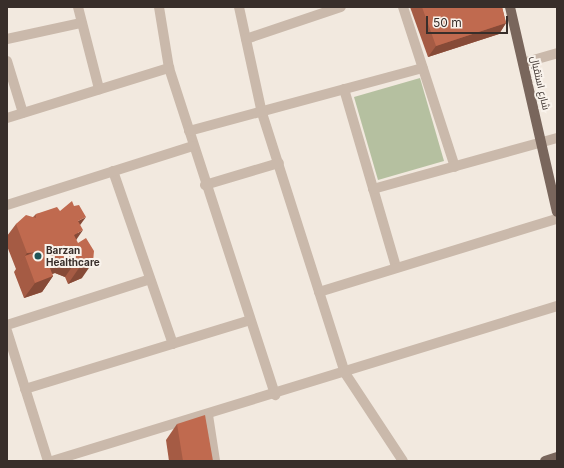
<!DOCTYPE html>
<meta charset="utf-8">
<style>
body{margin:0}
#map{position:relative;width:564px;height:468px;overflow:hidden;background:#f2e9df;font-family:Inter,Cairo,sans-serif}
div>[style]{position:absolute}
.green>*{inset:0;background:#b5c0a0}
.minor>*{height:10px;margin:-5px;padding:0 5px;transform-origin:5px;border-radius:5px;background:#cab9ab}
.major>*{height:10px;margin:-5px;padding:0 5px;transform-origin:5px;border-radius:5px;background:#79665c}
.wall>*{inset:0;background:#a55b44}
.shaded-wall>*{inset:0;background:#864a37}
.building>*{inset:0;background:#c06a4f}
.dots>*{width:11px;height:11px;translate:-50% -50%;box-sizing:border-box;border:2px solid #f9f3ec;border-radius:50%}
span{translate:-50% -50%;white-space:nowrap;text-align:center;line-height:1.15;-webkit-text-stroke:4px #f9f3ec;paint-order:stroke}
.street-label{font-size:10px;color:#382e2a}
.poi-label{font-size:10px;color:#382e2a;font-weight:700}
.left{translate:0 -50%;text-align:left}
.frame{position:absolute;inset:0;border:8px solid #382e2a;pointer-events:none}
.scale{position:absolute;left:426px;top:16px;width:82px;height:18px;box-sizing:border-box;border:2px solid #382e2a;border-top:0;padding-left:5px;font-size:12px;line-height:14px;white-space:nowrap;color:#382e2a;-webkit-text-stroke:3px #f9f3ec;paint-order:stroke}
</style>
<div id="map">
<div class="green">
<div style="clip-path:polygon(420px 78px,444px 161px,378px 180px,354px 97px)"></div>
</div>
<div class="minor">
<div style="left:78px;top:7px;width:85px;rotate:75.6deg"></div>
<div style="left:159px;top:7px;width:62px;rotate:80.7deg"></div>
<div style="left:169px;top:68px;width:344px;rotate:72deg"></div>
<div style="left:239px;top:7px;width:108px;rotate:77.8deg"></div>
<div style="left:262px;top:113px;width:273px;rotate:72.3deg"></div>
<div style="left:345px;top:373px;width:105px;rotate:56.6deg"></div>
<div style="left:403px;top:7px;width:168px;rotate:72deg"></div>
<div style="left:7px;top:39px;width:76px;rotate:-12.2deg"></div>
<div style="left:246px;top:39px;width:100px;rotate:-18.6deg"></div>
<div style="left:7px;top:61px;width:54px;rotate:72.9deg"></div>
<div style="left:523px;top:63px;width:35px;rotate:-16deg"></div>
<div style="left:344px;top:89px;width:185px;rotate:73.7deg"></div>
<div style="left:7px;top:118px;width:170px;rotate:-17.2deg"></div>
<div style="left:189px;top:131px;width:242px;rotate:-15.1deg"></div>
<div style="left:113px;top:171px;width:183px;rotate:70.9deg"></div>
<div style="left:205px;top:185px;width:77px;rotate:-16.6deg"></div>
<div style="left:373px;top:189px;width:191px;rotate:-15.5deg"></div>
<div style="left:7px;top:205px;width:195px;rotate:-17.6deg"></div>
<div style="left:319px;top:292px;width:249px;rotate:-17.1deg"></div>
<div style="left:7px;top:325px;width:150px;rotate:-17.8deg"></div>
<div style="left:7px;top:331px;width:136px;rotate:72.5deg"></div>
<div style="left:25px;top:389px;width:235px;rotate:-17deg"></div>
<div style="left:208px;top:415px;width:47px;rotate:81.3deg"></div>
<div style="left:52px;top:461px;width:528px;rotate:-17.06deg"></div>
</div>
<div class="major">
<div style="left:510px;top:7px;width:210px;rotate:77.1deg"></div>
<div style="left:545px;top:461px;width:13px;rotate:-18deg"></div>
</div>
<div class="wall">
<div style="clip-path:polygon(410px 7px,502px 7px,506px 23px,499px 34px,428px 57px)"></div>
<div style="clip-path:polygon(60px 211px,80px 225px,76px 240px,82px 278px,68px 284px,65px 277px,55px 273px,52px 274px,53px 276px,42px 292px,24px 298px,14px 272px,16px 269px,7px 246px,7px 236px,16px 224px,33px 217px,36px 214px)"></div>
<div style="clip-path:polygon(177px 424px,213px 461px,169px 461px,166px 440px)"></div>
</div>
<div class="shaded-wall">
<div style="clip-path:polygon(506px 23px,499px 34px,428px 57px,436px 46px)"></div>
<div style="clip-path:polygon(86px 217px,75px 232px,78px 221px)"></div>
<div style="clip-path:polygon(83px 230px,72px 246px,74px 235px)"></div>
<div style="clip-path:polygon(36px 252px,25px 256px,16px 269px,27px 253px)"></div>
<div style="clip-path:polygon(66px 257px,76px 261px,65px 277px,55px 273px,45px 276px,53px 276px,42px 292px,24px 298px,35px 283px,56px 260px)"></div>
<div style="clip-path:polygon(93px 262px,82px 278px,68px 284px,79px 268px)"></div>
</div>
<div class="building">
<div style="clip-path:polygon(422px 7px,502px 7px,506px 23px,436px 46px)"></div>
<div style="clip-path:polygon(72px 201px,74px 206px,79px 205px,86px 217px,78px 221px,83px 230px,74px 235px,78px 243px,86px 238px,94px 251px,93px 262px,79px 268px,76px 261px,66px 257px,56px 260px,50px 268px,53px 276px,35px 283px,25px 256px,36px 252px,27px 253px,16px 224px,26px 215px,36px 218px,36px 214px,57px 207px,60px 211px)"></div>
<div style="clip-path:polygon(205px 415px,213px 461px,183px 461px,177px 424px)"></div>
</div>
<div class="dots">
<div style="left:38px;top:256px;background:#215457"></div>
</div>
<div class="street-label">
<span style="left:540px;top:83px;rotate:77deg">شارع استقبال</span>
</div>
<div class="poi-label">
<span class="left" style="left:46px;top:256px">Barzan<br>Healthcare</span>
</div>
<div class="frame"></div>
<div class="scale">50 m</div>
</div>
